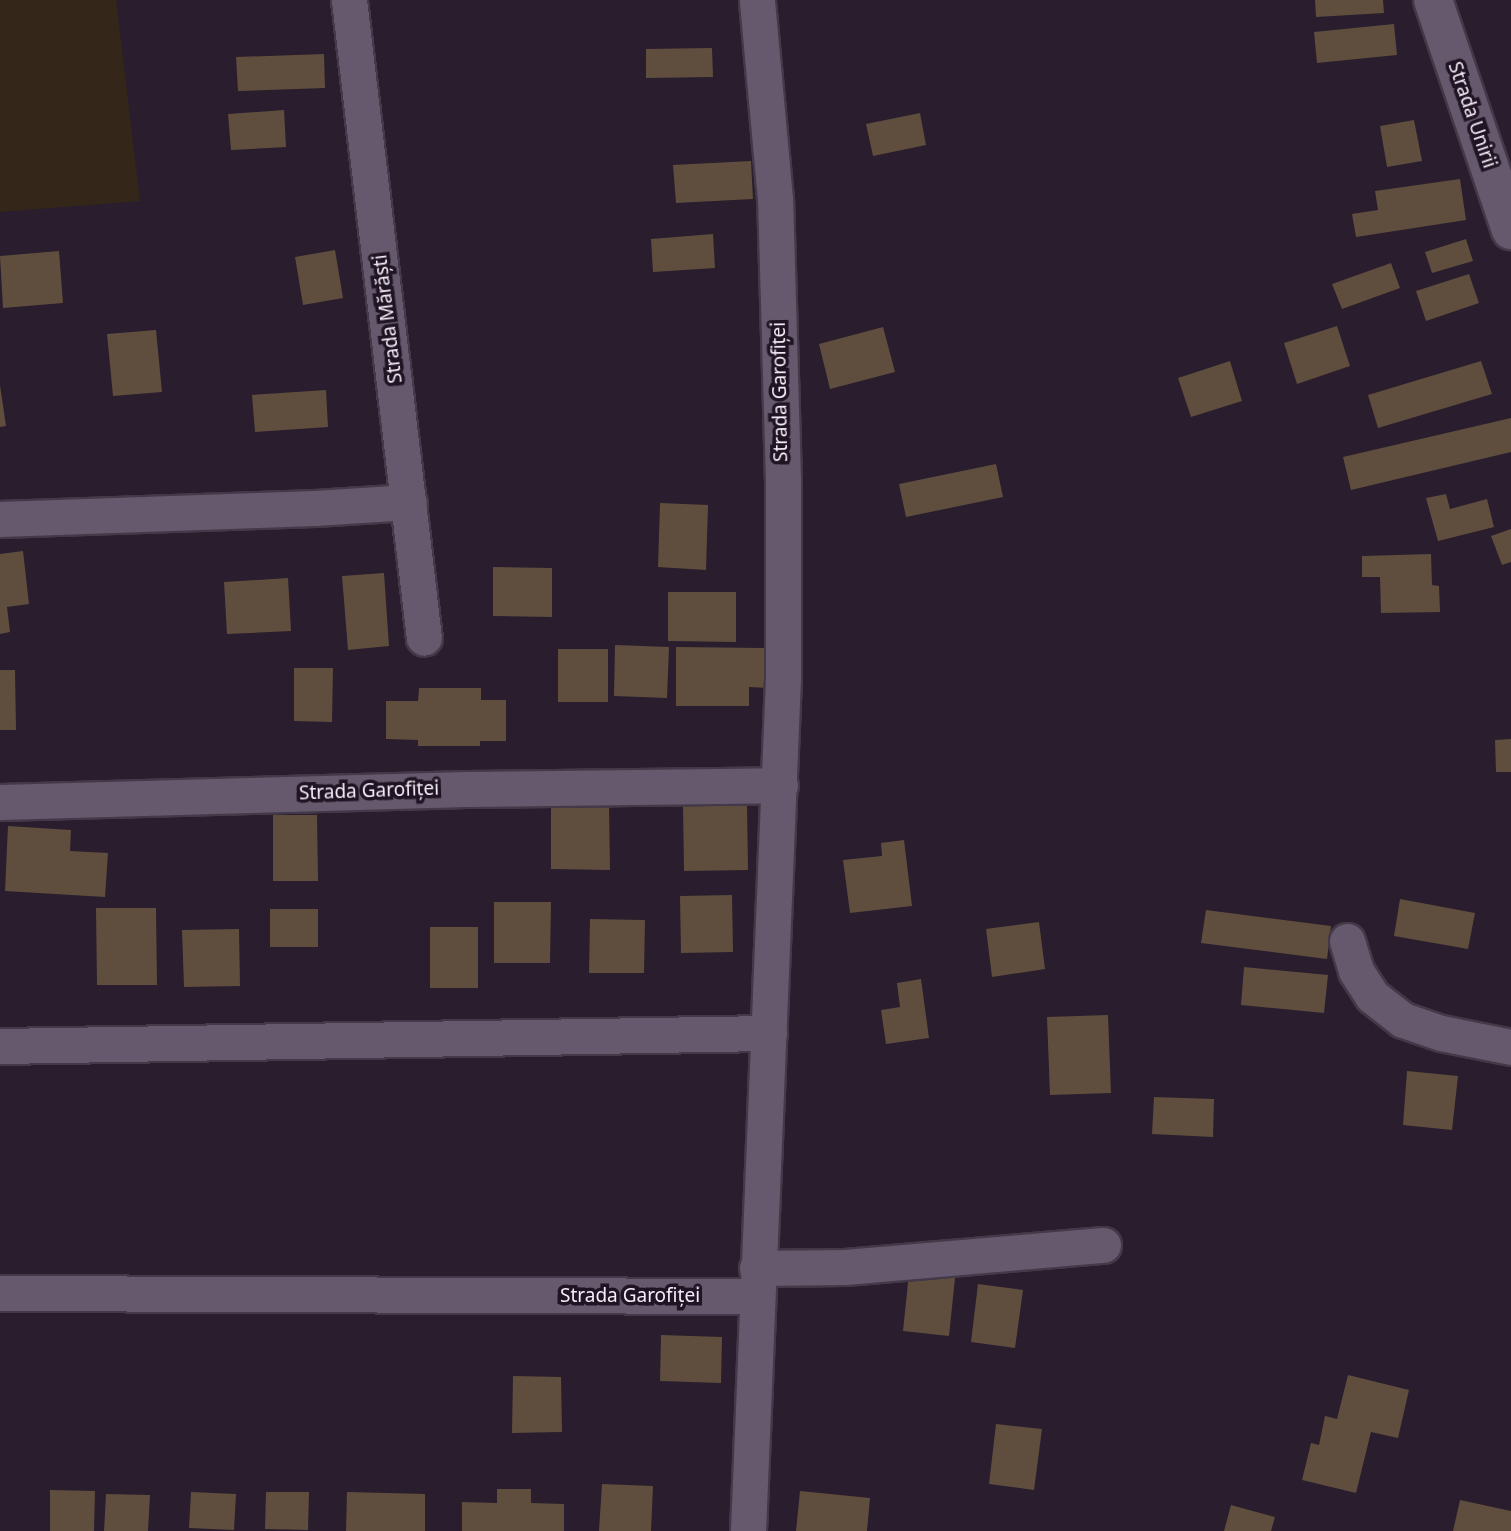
<!DOCTYPE html>
<meta charset="utf-8">
<style>
body{margin:0}
#map{position:relative;width:1511px;height:1531px;overflow:hidden;background:#291d2e;font-family:"Noto Sans",sans-serif}
div>[style]{position:absolute}
.industrial>*{inset:0;background:#342719}
.building>*{inset:0;background:#5f4e3d}
.roads{filter:drop-shadow(2px 0 #433948) drop-shadow(-2px 0 #433948) drop-shadow(0 2px #433948) drop-shadow(0 -2px #433948)}
.street>*{height:35px;margin:-17.5px;padding:0 17.5px;transform-origin:17.5px;border-radius:17.5px;background:#67596d}
.secondary>*{height:38px;margin:-19px;padding:0 19px;transform-origin:19px;border-radius:19px;background:#67596d}
span{translate:-50% -50%;white-space:nowrap;text-align:center;line-height:1.15;-webkit-text-stroke:7px #1f1424;paint-order:stroke}
.street-label{font-size:19px;color:#f4ecf7}
</style>
<div id="map">
<div class="industrial">
<div style="clip-path:polygon(0 0,116px 0,140px 201px,0 212px)"></div>
</div>
<div class="building">
<div style="clip-path:polygon(1315px 0,1383px 0,1384px 13px,1316px 17px)"></div>
<div style="clip-path:polygon(1394px 24px,1397px 55px,1317px 63px,1314px 32px)"></div>
<div style="clip-path:polygon(712px 48px,713px 77px,646px 78px,646px 49px)"></div>
<div style="clip-path:polygon(324px 54px,325px 88px,238px 91px,236px 57px)"></div>
<div style="clip-path:polygon(284px 110px,286px 147px,231px 150px,228px 114px)"></div>
<div style="clip-path:polygon(920px 113px,926px 145px,873px 156px,866px 124px)"></div>
<div style="clip-path:polygon(1414px 120px,1422px 161px,1387px 167px,1380px 126px)"></div>
<div style="clip-path:polygon(751px 161px,753px 199px,676px 203px,673px 165px)"></div>
<div style="clip-path:polygon(1460px 179px,1466px 220px,1356px 237px,1352px 214px,1378px 210px,1375px 191px)"></div>
<div style="clip-path:polygon(713px 234px,715px 268px,653px 272px,651px 239px)"></div>
<div style="clip-path:polygon(1466px 239px,1473px 261px,1432px 273px,1425px 252px)"></div>
<div style="clip-path:polygon(335px 250px,343px 298px,303px 305px,295px 257px)"></div>
<div style="clip-path:polygon(59px 251px,63px 303px,3px 308px,0 256px)"></div>
<div style="clip-path:polygon(1391px 263px,1400px 288px,1342px 309px,1332px 284px)"></div>
<div style="clip-path:polygon(1469px 274px,1479px 303px,1426px 321px,1416px 291px)"></div>
<div style="clip-path:polygon(1337px 326px,1350px 366px,1297px 384px,1284px 343px)"></div>
<div style="clip-path:polygon(883px 327px,895px 372px,830px 389px,819px 344px)"></div>
<div style="clip-path:polygon(156px 330px,162px 392px,113px 396px,107px 334px)"></div>
<div style="clip-path:polygon(1230px 361px,1242px 401px,1191px 417px,1178px 378px)"></div>
<div style="clip-path:polygon(1481px 361px,1492px 394px,1378px 428px,1368px 395px)"></div>
<div style="clip-path:polygon(0 385px,6px 426px,0 427px)"></div>
<div style="clip-path:polygon(326px 390px,328px 427px,255px 432px,252px 395px)"></div>
<div style="clip-path:polygon(1511px 418px,1511px 452px,1351px 490px,1343px 457px)"></div>
<div style="clip-path:polygon(996px 464px,1003px 497px,906px 517px,899px 484px)"></div>
<div style="clip-path:polygon(1446px 494px,1450px 509px,1487px 499px,1494px 527px,1438px 541px,1426px 498px)"></div>
<div style="clip-path:polygon(660px 503px,708px 505px,706px 570px,658px 567px)"></div>
<div style="clip-path:polygon(1511px 529px,1511px 562px,1502px 565px,1491px 536px)"></div>
<div style="clip-path:polygon(23px 551px,29px 604px,7px 607px,10px 632px,0 634px,0 554px)"></div>
<div style="clip-path:polygon(1431px 554px,1432px 585px,1439px 586px,1440px 612px,1381px 613px,1380px 577px,1362px 577px,1362px 556px)"></div>
<div style="clip-path:polygon(493px 567px,552px 568px,552px 617px,493px 616px)"></div>
<div style="clip-path:polygon(384px 573px,389px 646px,348px 650px,342px 576px)"></div>
<div style="clip-path:polygon(288px 578px,291px 631px,227px 634px,224px 582px)"></div>
<div style="clip-path:polygon(668px 592px,736px 592px,736px 642px,668px 641px)"></div>
<div style="clip-path:polygon(615px 645px,669px 647px,667px 698px,614px 696px)"></div>
<div style="clip-path:polygon(676px 647px,770px 648px,770px 688px,749px 687px,749px 706px,676px 706px)"></div>
<div style="clip-path:polygon(558px 649px,608px 649px,608px 702px,558px 702px)"></div>
<div style="clip-path:polygon(294px 668px,333px 668px,332px 722px,294px 721px)"></div>
<div style="clip-path:polygon(0 670px,15px 670px,16px 730px,0 730px)"></div>
<div style="clip-path:polygon(419px 688px,481px 688px,481px 700px,506px 700px,506px 741px,480px 741px,480px 746px,418px 746px,418px 740px,386px 739px,386px 701px,418px 701px)"></div>
<div style="clip-path:polygon(1511px 739px,1511px 772px,1496px 772px,1495px 740px)"></div>
<div style="clip-path:polygon(551px 804px,609px 805px,610px 870px,551px 869px)"></div>
<div style="clip-path:polygon(747px 804px,748px 870px,684px 871px,683px 805px)"></div>
<div style="clip-path:polygon(273px 815px,317px 815px,318px 881px,273px 881px)"></div>
<div style="clip-path:polygon(8px 826px,71px 830px,70px 851px,108px 853px,105px 897px,5px 891px)"></div>
<div style="clip-path:polygon(904px 840px,912px 906px,850px 913px,843px 860px,882px 856px,881px 843px)"></div>
<div style="clip-path:polygon(732px 895px,733px 952px,681px 953px,680px 896px)"></div>
<div style="clip-path:polygon(1400px 899px,1475px 913px,1468px 949px,1394px 936px)"></div>
<div style="clip-path:polygon(494px 902px,551px 902px,550px 963px,494px 963px)"></div>
<div style="clip-path:polygon(96px 908px,156px 908px,157px 985px,97px 985px)"></div>
<div style="clip-path:polygon(270px 909px,318px 909px,318px 947px,270px 947px)"></div>
<div style="clip-path:polygon(1206px 910px,1331px 926px,1327px 959px,1201px 943px)"></div>
<div style="clip-path:polygon(590px 919px,645px 920px,644px 973px,589px 973px)"></div>
<div style="clip-path:polygon(1039px 922px,1045px 969px,992px 977px,986px 929px)"></div>
<div style="clip-path:polygon(430px 927px,478px 927px,478px 988px,430px 988px)"></div>
<div style="clip-path:polygon(239px 929px,240px 986px,184px 987px,182px 930px)"></div>
<div style="clip-path:polygon(1244px 967px,1328px 975px,1324px 1013px,1241px 1005px)"></div>
<div style="clip-path:polygon(921px 979px,929px 1038px,886px 1044px,881px 1010px,900px 1007px,897px 983px)"></div>
<div style="clip-path:polygon(1108px 1015px,1111px 1093px,1050px 1095px,1047px 1017px)"></div>
<div style="clip-path:polygon(1407px 1071px,1458px 1076px,1452px 1130px,1403px 1125px)"></div>
<div style="clip-path:polygon(1154px 1097px,1214px 1099px,1213px 1137px,1152px 1134px)"></div>
<div style="clip-path:polygon(909px 1273px,955px 1278px,949px 1336px,903px 1331px)"></div>
<div style="clip-path:polygon(978px 1284px,1023px 1290px,1015px 1348px,971px 1342px)"></div>
<div style="clip-path:polygon(661px 1335px,722px 1337px,721px 1383px,660px 1381px)"></div>
<div style="clip-path:polygon(1348px 1375px,1409px 1390px,1398px 1438px,1371px 1432px,1356px 1493px,1302px 1480px,1311px 1443px,1319px 1445px,1325px 1416px,1337px 1419px)"></div>
<div style="clip-path:polygon(513px 1376px,561px 1377px,562px 1432px,512px 1433px)"></div>
<div style="clip-path:polygon(996px 1424px,1042px 1429px,1034px 1490px,989px 1484px)"></div>
<div style="clip-path:polygon(602px 1484px,653px 1486px,651px 1531px,599px 1531px)"></div>
<div style="clip-path:polygon(497px 1489px,531px 1489px,531px 1503px,564px 1504px,564px 1531px,462px 1531px,462px 1502px,497px 1503px)"></div>
<div style="clip-path:polygon(50px 1490px,95px 1491px,94px 1531px,50px 1531px)"></div>
<div style="clip-path:polygon(800px 1491px,870px 1498px,867px 1531px,796px 1531px)"></div>
<div style="clip-path:polygon(191px 1492px,236px 1494px,234px 1530px,189px 1528px)"></div>
<div style="clip-path:polygon(266px 1492px,309px 1492px,308px 1530px,265px 1529px)"></div>
<div style="clip-path:polygon(347px 1492px,425px 1494px,425px 1531px,346px 1531px)"></div>
<div style="clip-path:polygon(106px 1494px,150px 1495px,148px 1531px,104px 1531px)"></div>
<div style="clip-path:polygon(1460px 1500px,1511px 1511px,1511px 1531px,1453px 1531px)"></div>
<div style="clip-path:polygon(1231px 1505px,1275px 1517px,1271px 1531px,1224px 1531px)"></div>
</div>
<div class="roads">
<div class="street">
<div style="left:349px;top:0;width:642px;rotate:83.3deg"></div>
<div style="left:0;top:519px;width:315px;rotate:-2deg"></div>
<div style="left:315px;top:508px;width:94px;rotate:-3.7deg"></div>
<div style="left:0;top:802px;width:466px;rotate:-1.6deg"></div>
<div style="left:466px;top:789px;width:314px;rotate:-0.7deg"></div>
<div style="left:1347px;top:941px;width:31px;rotate:73deg"></div>
<div style="left:1356px;top:971px;width:30px;rotate:57deg"></div>
<div style="left:1372px;top:996px;width:39px;rotate:38deg"></div>
<div style="left:1403px;top:1020px;width:40px;rotate:18.9deg"></div>
<div style="left:1441px;top:1033px;width:71px;rotate:11.3deg"></div>
<div style="left:0;top:1046px;width:769px;rotate:-0.97deg"></div>
<div style="left:757px;top:1268px;width:88px;rotate:-0.7deg"></div>
<div style="left:845px;top:1267px;width:259px;rotate:-4.9deg"></div>
<div style="left:0;top:1293px;width:756px;rotate:0.23deg"></div>
<div style="left:748px;top:1531px;width:853px;rotate:-87.65deg"></div>
<div style="left:783px;top:679px;width:198px;rotate:-90deg"></div>
<div style="left:783px;top:481px;width:282px;rotate:-91.6deg"></div>
<div style="left:775px;top:199px;width:200px;rotate:-95.2deg"></div>
</div>
<div class="secondary">
<div style="left:1433px;top:0;width:243px;rotate:71.3deg"></div>
</div>
</div>
<div class="street-label">
<span style="left:1472px;top:115px;rotate:71deg">Strada Unirii</span>
<span style="left:388px;top:319px;rotate:-97deg">Strada Mărăști</span>
<span style="left:780px;top:392px;rotate:-91deg">Strada Garofiței</span>
<span style="left:369px;top:791px;rotate:-2deg">Strada Garofiței</span>
<span style="left:630px;top:1296px">Strada Garofiței</span>
</div>
</div>
